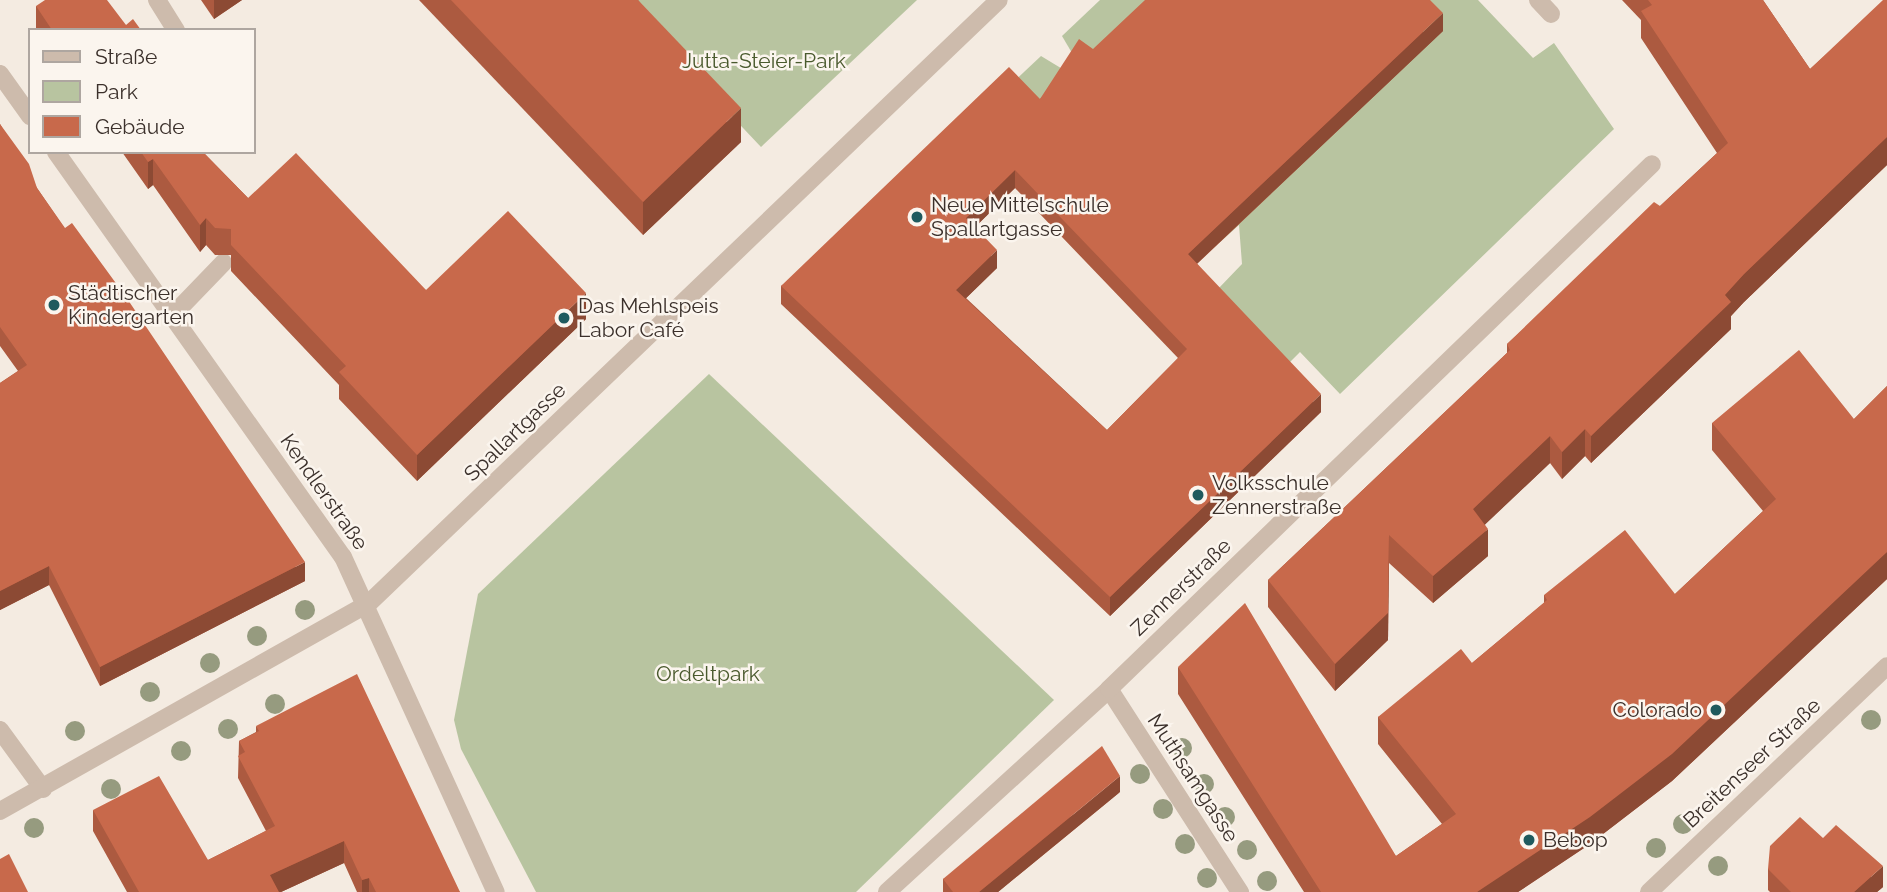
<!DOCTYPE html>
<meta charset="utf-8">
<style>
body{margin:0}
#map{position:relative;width:1887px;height:892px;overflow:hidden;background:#f4ebe1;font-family:Raleway,sans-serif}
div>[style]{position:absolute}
.green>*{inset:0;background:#b8c4a0}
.service>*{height:18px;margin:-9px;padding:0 9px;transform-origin:9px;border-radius:9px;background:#cdbbac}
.minor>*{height:18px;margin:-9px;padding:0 9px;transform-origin:9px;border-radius:9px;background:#cdbbac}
.tertiary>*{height:18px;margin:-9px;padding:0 9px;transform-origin:9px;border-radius:9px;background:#cdbbac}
.trees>*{width:20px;height:20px;margin:-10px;border-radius:50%;background:#969b7f}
.wall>*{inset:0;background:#ac5a40}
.shaded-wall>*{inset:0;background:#8c4a34}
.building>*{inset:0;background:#c8694b}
.dots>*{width:19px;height:19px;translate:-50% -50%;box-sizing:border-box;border:4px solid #fbf5ee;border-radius:50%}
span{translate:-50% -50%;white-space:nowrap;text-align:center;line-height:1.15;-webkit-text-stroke:5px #fbf5ee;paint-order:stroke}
.park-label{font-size:21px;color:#4a5a2e}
.poi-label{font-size:21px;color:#3b302b}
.left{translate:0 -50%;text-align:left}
.right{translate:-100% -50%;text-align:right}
.street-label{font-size:21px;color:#3b302b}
.legend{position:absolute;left:28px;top:28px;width:228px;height:126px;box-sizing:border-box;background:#fbf5ee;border:2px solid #aea6a0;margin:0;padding:9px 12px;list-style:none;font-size:21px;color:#3b302b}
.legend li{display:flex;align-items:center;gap:14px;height:35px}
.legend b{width:35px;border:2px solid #aea6a0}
</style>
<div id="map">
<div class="green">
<div style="clip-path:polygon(622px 0,917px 0,761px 147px)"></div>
<div style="clip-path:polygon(1100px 0,1164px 0,1093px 67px,1072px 53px,1062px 36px)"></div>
<div style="clip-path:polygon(1251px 0,1478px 0,1533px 58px,1554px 43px,1614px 129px,1340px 394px,1300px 352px,1285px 367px,1218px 289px,1242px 264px,1239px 225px,1219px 243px)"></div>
<div style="clip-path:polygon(1041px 56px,1069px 73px,1045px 109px,1009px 86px)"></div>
<div style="clip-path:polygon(709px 374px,1054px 700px,856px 892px,536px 892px,461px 749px,454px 720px,478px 594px)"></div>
</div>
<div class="service">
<div style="left:157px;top:0;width:36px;rotate:58deg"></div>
<div style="left:172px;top:316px;width:74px;rotate:-46.1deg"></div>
</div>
<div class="minor">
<div style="left:1538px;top:0;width:19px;rotate:47deg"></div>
<div style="left:1109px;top:689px;width:242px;rotate:57.2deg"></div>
<div style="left:0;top:730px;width:73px;rotate:53.9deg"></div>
<div style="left:0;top:811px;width:422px;rotate:-29.4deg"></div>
<div style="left:368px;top:604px;width:873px;rotate:-43.75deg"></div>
<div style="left:887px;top:892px;width:301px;rotate:-42.4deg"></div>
<div style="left:1109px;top:689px;width:755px;rotate:-44.03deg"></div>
</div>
<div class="tertiary">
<div style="left:0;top:74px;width:52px;rotate:54.5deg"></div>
<div style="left:56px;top:152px;width:496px;rotate:54.7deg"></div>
<div style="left:343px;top:557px;width:368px;rotate:65.5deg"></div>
<div style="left:1649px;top:892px;width:328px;rotate:-43.5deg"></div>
</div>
<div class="trees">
<div style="left:305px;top:610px"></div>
<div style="left:257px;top:636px"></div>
<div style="left:210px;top:663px"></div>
<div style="left:150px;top:692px"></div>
<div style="left:275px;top:704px"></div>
<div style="left:1871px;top:720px"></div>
<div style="left:228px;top:729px"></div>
<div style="left:75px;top:731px"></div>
<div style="left:1182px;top:748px"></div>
<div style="left:181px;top:751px"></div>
<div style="left:1140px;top:774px"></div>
<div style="left:1204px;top:784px"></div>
<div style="left:111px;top:789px"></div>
<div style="left:1163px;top:809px"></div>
<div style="left:1225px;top:817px"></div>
<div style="left:1683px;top:824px"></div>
<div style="left:34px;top:828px"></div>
<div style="left:1185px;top:844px"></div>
<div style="left:1656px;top:848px"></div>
<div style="left:1247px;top:850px"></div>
<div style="left:1718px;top:866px"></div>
<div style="left:1207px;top:878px"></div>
<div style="left:1267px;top:881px"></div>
</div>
<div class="wall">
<div style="clip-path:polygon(201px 0,242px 0,214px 19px)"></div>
<div style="clip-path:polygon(419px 0,638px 0,741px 142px,643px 235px)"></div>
<div style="clip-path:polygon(1622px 0,1763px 0,1810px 69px,1887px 0,1887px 165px,1744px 302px,1731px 316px,1731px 329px,1591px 463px,1585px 456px,1562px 479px,1550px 463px,1485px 524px,1488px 556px,1433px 603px,1389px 563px,1388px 640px,1335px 691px,1268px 607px,1268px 580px,1507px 353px,1507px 344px,1660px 206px,1717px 153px,1641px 38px,1641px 20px)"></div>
<div style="clip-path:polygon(36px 6px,126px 25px,141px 30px,36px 30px)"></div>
<div style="clip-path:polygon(evenodd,1443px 31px,1197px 264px,1321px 412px,1110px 616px,781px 304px,781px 286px,1040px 99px,1093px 49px,1443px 31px,1015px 188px,1178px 358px,1107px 430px,966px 298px,997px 268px,975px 227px,1015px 188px)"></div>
<div style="clip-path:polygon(0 124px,37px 188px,305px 581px,100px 686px,49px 585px,0 610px,0 383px,18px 371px,0 346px)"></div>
<div style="clip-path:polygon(122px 152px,203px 152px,248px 198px,426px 290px,586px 319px,417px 481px,339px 399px,339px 385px,231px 271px,231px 255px,215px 255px,206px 245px,200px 252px,153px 185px,148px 189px)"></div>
<div style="clip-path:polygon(1887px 386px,1887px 579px,1672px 781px,1590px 844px,1518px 892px,1304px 892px,1178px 694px,1178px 667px,1396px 856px,1442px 824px,1378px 744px,1378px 717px,1472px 663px,1544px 603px,1544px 595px,1675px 594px,1763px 511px,1712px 450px,1712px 423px,1854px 419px)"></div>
<div style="clip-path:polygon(256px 726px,460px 892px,357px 892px,344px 863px,281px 892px,127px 892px,93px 831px,93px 810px,208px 860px,266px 831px,238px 778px,239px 741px,256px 732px)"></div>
<div style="clip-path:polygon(1120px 792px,998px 892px,943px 892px,943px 879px)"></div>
<div style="clip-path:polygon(1823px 838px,1883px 887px,1877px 892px,1770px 892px,1768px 890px,1768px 869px)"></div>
</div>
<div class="shaded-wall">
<div style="clip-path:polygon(214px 0,242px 0,214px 19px)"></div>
<div style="clip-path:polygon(1443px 13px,1443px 31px,1188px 272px,1188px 254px)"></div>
<div style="clip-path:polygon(741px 108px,741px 142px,643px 235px,643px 202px)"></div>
<div style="clip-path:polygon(1887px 137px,1887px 165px,1744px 302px,1731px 316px,1731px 329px,1591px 463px,1591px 436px,1744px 274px)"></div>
<div style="clip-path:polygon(153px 159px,153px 185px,148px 189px,148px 162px)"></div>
<div style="clip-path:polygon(1015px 170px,1015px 188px,966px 236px,966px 218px)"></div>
<div style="clip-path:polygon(206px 218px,206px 245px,200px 252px,200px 225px)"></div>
<div style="clip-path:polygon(997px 250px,997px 268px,956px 308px,956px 290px)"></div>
<div style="clip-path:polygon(586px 293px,586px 319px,417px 481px,417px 455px)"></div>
<div style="clip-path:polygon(1321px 394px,1321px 412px,1110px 616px,1110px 597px)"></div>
<div style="clip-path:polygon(1585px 429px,1585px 456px,1562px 479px,1562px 452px)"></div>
<div style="clip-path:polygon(1550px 436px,1550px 463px,1473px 536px,1473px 509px)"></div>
<div style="clip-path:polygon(1488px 529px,1488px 556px,1433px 603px,1433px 576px)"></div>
<div style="clip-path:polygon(1389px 535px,1388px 640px,1335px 691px,1335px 664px)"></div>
<div style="clip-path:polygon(1887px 552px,1887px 579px,1672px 781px,1590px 844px,1518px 892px,1477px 892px)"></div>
<div style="clip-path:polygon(305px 562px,305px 581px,100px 686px,100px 667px)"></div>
<div style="clip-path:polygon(49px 566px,49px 585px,0 610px,0 591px)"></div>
<div style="clip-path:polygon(1120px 776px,1120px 792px,998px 892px,979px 892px)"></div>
<div style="clip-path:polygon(344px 841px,344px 863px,281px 892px,270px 892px,270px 875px)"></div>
<div style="clip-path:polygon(1883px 866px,1883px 887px,1877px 892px,1854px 892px)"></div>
<div style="clip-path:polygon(369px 878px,369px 892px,362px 892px,362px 880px)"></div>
</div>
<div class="building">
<div style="clip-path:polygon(45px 0,107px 0,126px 25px,133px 19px,141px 30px,52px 30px,36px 6px)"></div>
<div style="clip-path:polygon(451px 0,638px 0,741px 108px,643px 202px)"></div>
<div style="clip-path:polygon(evenodd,1145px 0,1430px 0,1443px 13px,1188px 254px,1321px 394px,1110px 597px,781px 286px,1009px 67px,1040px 99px,1079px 39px,1093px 49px,1145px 0,1015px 170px,1187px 349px,1107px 430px,956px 290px,997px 250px,966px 218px,1015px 170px)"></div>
<div style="clip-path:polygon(1648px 0,1763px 0,1810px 69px,1883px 0,1887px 0,1887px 137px,1744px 274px,1725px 295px,1731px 302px,1591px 436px,1585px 429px,1562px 452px,1550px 436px,1473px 509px,1488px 529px,1433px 576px,1389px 535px,1388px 613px,1335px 664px,1268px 580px,1510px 350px,1507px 344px,1654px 202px,1660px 206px,1728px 143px,1641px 11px,1652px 5px)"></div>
<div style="clip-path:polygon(0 124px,29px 164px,37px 188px,65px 228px,72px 223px,126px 297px,305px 562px,100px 667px,49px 566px,0 591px,0 383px,27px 365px,0 327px)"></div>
<div style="clip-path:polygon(141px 152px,203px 152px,248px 198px,296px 153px,426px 290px,508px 211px,586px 293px,417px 455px,339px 372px,346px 366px,231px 245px,231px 229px,215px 228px,206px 218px,200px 225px,153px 159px,148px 162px)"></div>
<div style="clip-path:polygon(1799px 350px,1854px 419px,1887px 386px,1887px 552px,1672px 754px,1590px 817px,1477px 892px,1321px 892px,1178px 667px,1245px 603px,1396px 856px,1456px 814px,1378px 717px,1461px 649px,1472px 663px,1547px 600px,1544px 595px,1625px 530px,1675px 594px,1776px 499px,1712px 423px)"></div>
<div style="clip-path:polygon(357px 674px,460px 892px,376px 892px,369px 878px,362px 880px,344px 841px,270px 875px,279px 892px,139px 892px,93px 810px,159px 776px,208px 860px,275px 826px,238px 756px,245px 752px,239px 741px,259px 731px,256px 726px)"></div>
<div style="clip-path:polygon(1102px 746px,1120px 776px,979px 892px,953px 892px,943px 879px)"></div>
<div style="clip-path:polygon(1800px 817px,1823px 838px,1836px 825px,1883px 866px,1854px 892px,1791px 892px,1768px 869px,1770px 846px)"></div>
<div style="clip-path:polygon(9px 854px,28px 892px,0 892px,0 859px)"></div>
</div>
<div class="dots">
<div style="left:917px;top:217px;background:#1f5a5e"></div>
<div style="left:54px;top:305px;background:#1f5a5e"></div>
<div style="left:564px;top:318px;background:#1f5a5e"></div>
<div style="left:1198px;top:495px;background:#1f5a5e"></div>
<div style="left:1716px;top:710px;background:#1f5a5e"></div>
<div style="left:1529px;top:840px;background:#1f5a5e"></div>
</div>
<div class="park-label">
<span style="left:764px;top:61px">Jutta-Steier-Park</span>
<span style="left:708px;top:674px">Ordeltpark</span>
</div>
<div class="poi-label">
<span class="left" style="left:931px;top:217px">Neue Mittelschule<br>Spallartgasse</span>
<span class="left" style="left:68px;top:305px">Städtischer<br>Kindergarten</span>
<span class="left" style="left:578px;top:318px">Das Mehlspeis<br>Labor Café</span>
<span class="left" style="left:1212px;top:495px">Volksschule<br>Zennerstraße</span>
<span class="right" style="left:1702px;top:710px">Colorado</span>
<span class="left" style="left:1543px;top:840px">Bebop</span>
</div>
<div class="street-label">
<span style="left:515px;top:432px;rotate:-44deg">Spallartgasse</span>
<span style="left:324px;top:492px;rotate:55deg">Kendlerstraße</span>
<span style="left:1181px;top:587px;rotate:-44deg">Zennerstraße</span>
<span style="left:1752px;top:763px;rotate:-43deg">Breitenseer Straße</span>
<span style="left:1193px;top:778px;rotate:57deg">Muthsamgasse</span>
</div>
<ul class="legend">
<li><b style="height:9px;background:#cdbbac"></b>Straße</li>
<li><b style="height:19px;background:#b8c4a0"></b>Park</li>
<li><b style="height:19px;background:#c8694b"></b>Gebäude</li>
</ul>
</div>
